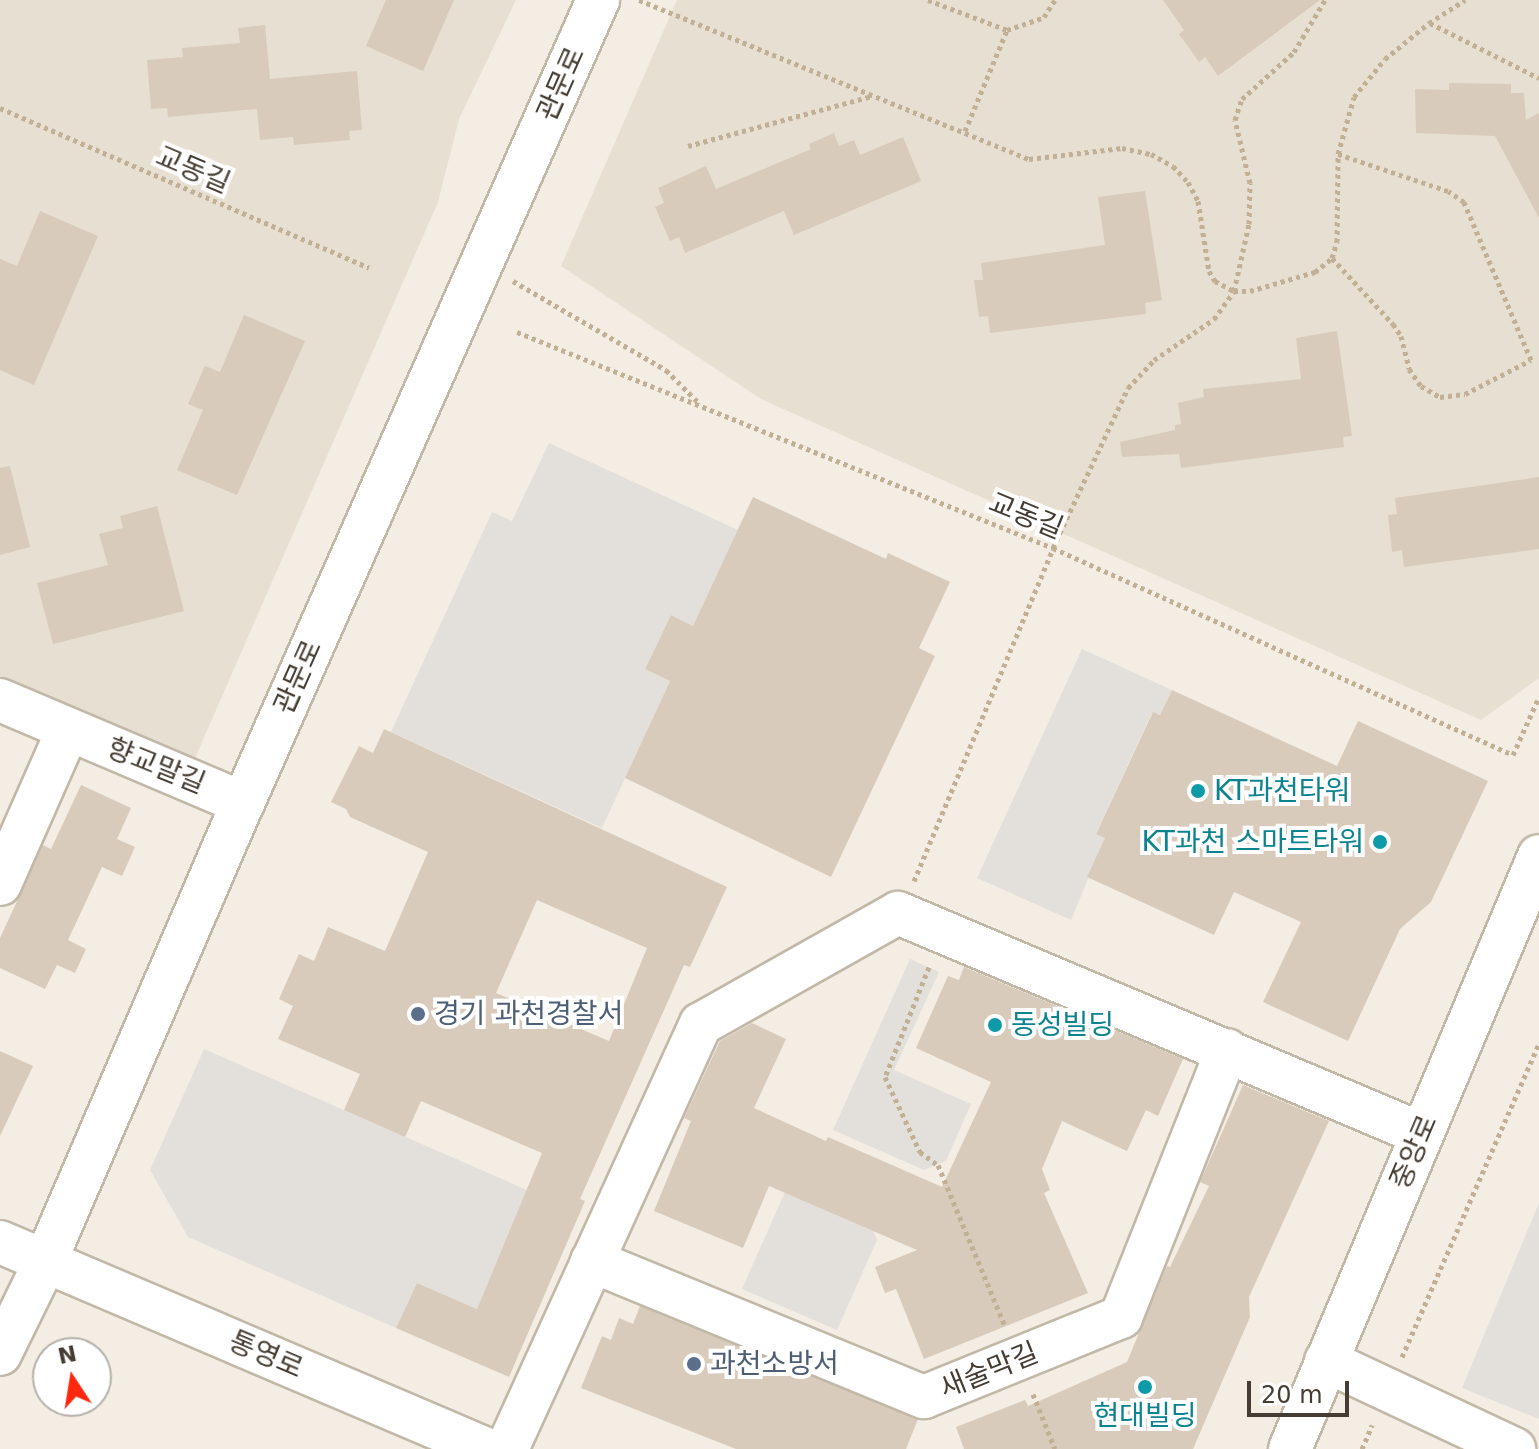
<!DOCTYPE html>
<meta charset="utf-8">
<style>
body{margin:0}
#map{position:relative;width:1539px;height:1449px;overflow:hidden;background:#f3ede3;font-family:"DejaVu Sans","Noto Sans KR",sans-serif}
div>[style]{position:absolute}
.residential>*{inset:0;background:#e7dfd1}
.parking>*{inset:0;background:#e3e0dc}
.building>*{inset:0;background:#d8cbbb}
.path>*{height:5px;margin-top:-2.5px;transform-origin:0;background:repeating-linear-gradient(90deg,#c1b095 0 4px,transparent 0 8px)}
.roads{filter:drop-shadow(2px 0 #c2b8a8) drop-shadow(-2px 0 #c2b8a8) drop-shadow(0 2px #c2b8a8) drop-shadow(0 -2px #c2b8a8)}
.minor>*{height:42px;margin:-21px;padding:0 21px;transform-origin:21px;border-radius:21px;background:#fff}
.dots>*{width:22px;height:22px;translate:-50% -50%;box-sizing:border-box;border:4px solid #fff;border-radius:50%}
span{translate:-50% -50%;white-space:nowrap;text-align:center;line-height:1.15;-webkit-text-stroke:8px #fff;paint-order:stroke}
.street-label{font-size:28px;color:#453d33}
.culture-label{font-size:28px;color:#0d838f}
.left{translate:0 -50%;text-align:left}
.right{translate:-100% -50%;text-align:right}
.service-label{font-size:28px;color:#4e5e75}
.north{position:absolute;left:32px;top:1337px;width:80px;height:80px;box-sizing:border-box;background:#fff;border:2px solid #b5b1ad;border-radius:50%;rotate:348deg;font-size:22px;font-weight:700;line-height:32px;text-align:center;color:#453d33}
.north::after{content:'';display:block;margin:auto;width:28px;height:36px;background:#ff280e;clip-path:polygon(50% 0,100% 100%,50% 72%,0 100%)}
.scale{position:absolute;left:1247px;top:1381px;width:102px;height:36px;box-sizing:border-box;border:4px solid #453d33;border-top:0;padding-left:10px;font-size:24px;line-height:28px;white-space:nowrap;color:#453d33;-webkit-text-stroke:6px #fff;paint-order:stroke}
</style>
<div id="map">
<div class="residential">
<div style="clip-path:polygon(0 0,516px 0,459px 119px,438px 202px,192px 765px,0 680px)"></div>
<div style="clip-path:polygon(677px 0,1539px 0,1539px 678px,1481px 720px,761px 399px,561px 266px)"></div>
</div>
<div class="parking">
<div style="clip-path:polygon(549px 443px,738px 530px,693px 626px,671px 615px,645px 669px,670px 681px,602px 828px,391px 732px,492px 512px,512px 521px)"></div>
<div style="clip-path:polygon(1082px 649px,1172px 690px,1160px 715px,1152px 713px,1096px 833px,1105px 838px,1071px 920px,977px 878px)"></div>
<div style="clip-path:polygon(910px 959px,939px 972px,894px 1070px,971px 1104px,946px 1161px,924px 1170px,833px 1130px)"></div>
<div style="clip-path:polygon(204px 1049px,527px 1190px,477px 1309px,417px 1283px,396px 1328px,188px 1237px,150px 1170px)"></div>
<div style="clip-path:polygon(785px 1192px,873px 1231px,877px 1240px,837px 1330px,742px 1289px)"></div>
<div style="clip-path:polygon(1539px 1203px,1539px 1419px,1462px 1388px)"></div>
</div>
<div class="building">
<div style="clip-path:polygon(386px 0,454px 0,423px 71px,366px 46px)"></div>
<div style="clip-path:polygon(1163px 0,1320px 0,1218px 76px,1205px 57px,1199px 62px,1179px 34px,1184px 30px)"></div>
<div style="clip-path:polygon(265px 25px,270px 79px,357px 71px,362px 130px,349px 131px,350px 140px,294px 145px,293px 137px,260px 140px,257px 109px,168px 117px,167px 108px,151px 109px,147px 60px,183px 57px,182px 48px,240px 43px,238px 28px)"></div>
<div style="clip-path:polygon(1449px 83px,1511px 84px,1511px 93px,1524px 93px,1526px 120px,1539px 113px,1539px 218px,1495px 136px,1416px 133px,1415px 89px,1449px 90px)"></div>
<div style="clip-path:polygon(834px 133px,839px 146px,854px 140px,860px 155px,903px 137px,921px 181px,794px 235px,784px 211px,685px 253px,679px 237px,670px 241px,655px 207px,664px 203px,658px 188px,706px 166px,716px 189px,811px 149px,809px 144px)"></div>
<div style="clip-path:polygon(1145px 191px,1162px 300px,1145px 303px,1146px 314px,990px 333px,988px 316px,979px 317px,974px 280px,983px 280px,981px 263px,1105px 245px,1098px 197px)"></div>
<div style="clip-path:polygon(40px 211px,98px 236px,34px 385px,0 370px,0 259px,17px 266px)"></div>
<div style="clip-path:polygon(244px 315px,305px 341px,237px 495px,177px 470px,203px 410px,188px 404px,205px 366px,220px 372px)"></div>
<div style="clip-path:polygon(1337px 331px,1352px 436px,1343px 437px,1344px 447px,1181px 468px,1179px 454px,1122px 457px,1120px 442px,1175px 430px,1175px 425px,1181px 424px,1178px 403px,1204px 397px,1203px 389px,1301px 379px,1296px 338px)"></div>
<div style="clip-path:polygon(10px 466px,30px 547px,0 555px,0 468px)"></div>
<div style="clip-path:polygon(1539px 477px,1539px 549px,1404px 567px,1402px 550px,1392px 552px,1388px 515px,1397px 514px,1395px 498px)"></div>
<div style="clip-path:polygon(753px 497px,886px 559px,888px 553px,950px 582px,919px 648px,935px 656px,831px 877px,625px 778px,670px 681px,645px 669px,671px 615px,693px 626px)"></div>
<div style="clip-path:polygon(157px 506px,184px 611px,53px 644px,37px 583px,108px 565px,99px 534px,123px 528px,120px 516px)"></div>
<div style="clip-path:polygon(1172px 690px,1337px 766px,1358px 721px,1488px 781px,1431px 902px,1400px 929px,1348px 1041px,1263px 1002px,1301px 922px,1234px 892px,1214px 935px,1087px 877px,1105px 838px,1096px 834px,1153px 712px,1160px 715px)"></div>
<div style="clip-path:polygon(evenodd,384px 729px,727px 887px,690px 967px,684px 965px,580px 1199px,585px 1201px,509px 1377px,396px 1328px,417px 1283px,477px 1309px,542px 1153px,421px 1101px,405px 1137px,344px 1110px,360px 1074px,278px 1039px,293px 1006px,279px 999px,299px 954px,314px 961px,328px 927px,385px 951px,428px 852px,350px 817px,346px 809px,331px 802px,359px 746px,373px 753px,384px 729px,537px 900px,647px 948px,609px 1041px,496px 993px,537px 900px)"></div>
<div style="clip-path:polygon(81px 785px,131px 808px,117px 839px,135px 847px,122px 876px,102px 867px,68px 940px,86px 949px,75px 973px,57px 965px,45px 989px,0 968px,0 938px,43px 845px,51px 849px)"></div>
<div style="clip-path:polygon(964px 967px,1183px 1059px,1158px 1116px,1146px 1110px,1127px 1151px,1062px 1121px,1042px 1169px,1050px 1190px,1044px 1193px,1088px 1293px,924px 1359px,896px 1289px,885px 1293px,875px 1267px,917px 1250px,769px 1186px,743px 1248px,654px 1211px,691px 1121px,684px 1118px,720px 1041px,752px 1023px,786px 1039px,754px 1108px,826px 1141px,828px 1137px,942px 1187px,991px 1082px,916px 1048px,948px 976px,959px 980px)"></div>
<div style="clip-path:polygon(0 1051px,33px 1066px,0 1136px)"></div>
<div style="clip-path:polygon(1243px 1085px,1329px 1121px,1249px 1297px,1250px 1317px,1193px 1449px,964px 1449px,956px 1427px,1025px 1400px,1028px 1406px,1127px 1362px,1167px 1266px,1170px 1267px,1209px 1186px,1200px 1182px)"></div>
<div style="clip-path:polygon(640px 1306px,918px 1419px,906px 1449px,736px 1449px,581px 1388px,602px 1336px,611px 1340px,619px 1318px,633px 1324px)"></div>
</div>
<div class="path">
<div style="left:639px;top:0;width:421px;rotate:22.2deg"></div>
<div style="left:1029px;top:159px;width:94px;rotate:-6.7deg"></div>
<div style="left:1122px;top:148px;width:30px;rotate:12deg"></div>
<div style="left:1151px;top:154px;width:25px;rotate:29deg"></div>
<div style="left:1173px;top:166px;width:22px;rotate:47deg"></div>
<div style="left:1188px;top:182px;width:21px;rotate:62deg"></div>
<div style="left:1198px;top:201px;width:71px;rotate:81.1deg"></div>
<div style="left:1209px;top:271px;width:12px;rotate:59deg"></div>
<div style="left:1215px;top:281px;width:21px;rotate:28deg"></div>
<div style="left:1234px;top:291px;width:16px"></div>
<div style="left:1250px;top:291px;width:68px;rotate:-16.3deg"></div>
<div style="left:1315px;top:272px;width:22px;rotate:-39deg"></div>
<div style="left:1332px;top:258px;width:17px;rotate:-73deg"></div>
<div style="left:1337px;top:242px;width:88px;rotate:-89.3deg"></div>
<div style="left:1338px;top:154px;width:59px;rotate:-74.3deg"></div>
<div style="left:1354px;top:97px;width:49px;rotate:-50.8deg"></div>
<div style="left:1385px;top:59px;width:57px;rotate:-39.3deg"></div>
<div style="left:1429px;top:23px;width:43px;rotate:-32.6deg"></div>
<div style="left:928px;top:0;width:85px;rotate:20.8deg"></div>
<div style="left:1430px;top:23px;width:122px;rotate:26.8deg"></div>
<div style="left:0;top:108px;width:402px;rotate:23.4deg"></div>
<div style="left:965px;top:131px;width:109px;rotate:-67.4deg"></div>
<div style="left:1007px;top:30px;width:39px;rotate:-19deg"></div>
<div style="left:1044px;top:17px;width:20px;rotate:-57deg"></div>
<div style="left:688px;top:146px;width:191px;rotate:-15.2deg"></div>
<div style="left:1332px;top:258px;width:90px;rotate:47.3deg"></div>
<div style="left:1393px;top:324px;width:14px;rotate:56deg"></div>
<div style="left:1401px;top:336px;width:34px;rotate:76deg"></div>
<div style="left:1409px;top:369px;width:21px;rotate:55deg"></div>
<div style="left:1421px;top:386px;width:22px;rotate:30deg"></div>
<div style="left:1440px;top:397px;width:25px;rotate:-7deg"></div>
<div style="left:1465px;top:394px;width:74px;rotate:-27.3deg"></div>
<div style="left:1531px;top:360px;width:172px;rotate:-113deg"></div>
<div style="left:1464px;top:202px;width:19px;rotate:-145deg"></div>
<div style="left:1448px;top:191px;width:116px;rotate:-161.4deg"></div>
<div style="left:513px;top:281px;width:177px;rotate:30.2deg"></div>
<div style="left:666px;top:370px;width:48px;rotate:45deg"></div>
<div style="left:517px;top:332px;width:578px;rotate:21.95deg"></div>
<div style="left:1053px;top:548px;width:504px;rotate:24.23deg"></div>
<div style="left:1513px;top:755px;width:64px;rotate:-65.9deg"></div>
<div style="left:914px;top:881px;width:361px;rotate:-67.3deg"></div>
<div style="left:1053px;top:548px;width:177px;rotate:-64.9deg"></div>
<div style="left:1128px;top:388px;width:38px;rotate:-47deg"></div>
<div style="left:1154px;top:360px;width:73px;rotate:-34.3deg"></div>
<div style="left:1214px;top:319px;width:34px;rotate:-54deg"></div>
<div style="left:1234px;top:291px;width:69px;rotate:-77.4deg"></div>
<div style="left:1249px;top:224px;width:41px;rotate:-88.6deg"></div>
<div style="left:1250px;top:183px;width:65px;rotate:-103.4deg"></div>
<div style="left:1235px;top:120px;width:22px;rotate:-72deg"></div>
<div style="left:1242px;top:99px;width:70px;rotate:-42.1deg"></div>
<div style="left:1294px;top:52px;width:61px;rotate:-59.2deg"></div>
<div style="left:929px;top:967px;width:118px;rotate:111.8deg"></div>
<div style="left:885px;top:1077px;width:83px;rotate:65deg"></div>
<div style="left:920px;top:1152px;width:22px;rotate:36deg"></div>
<div style="left:938px;top:1165px;width:174px;rotate:67.4deg"></div>
<div style="left:1402px;top:1357px;width:343px;rotate:-66.4deg"></div>
<div style="left:1033px;top:1394px;width:59px;rotate:68.2deg"></div>
<div style="left:1362px;top:1449px;width:26px;rotate:-67deg"></div>
</div>
<div class="roads">
<div class="minor">
<div style="left:0;top:700px;width:264px;rotate:23deg"></div>
<div style="left:0;top:884px;width:168px;rotate:-66.2deg"></div>
<div style="left:0;top:1242px;width:528px;rotate:23.07deg"></div>
<div style="left:592px;top:1261px;width:359px;rotate:22.3deg"></div>
<div style="left:924px;top:1397px;width:213px;rotate:-22.1deg"></div>
<div style="left:1121px;top:1317px;width:287px;rotate:-68.3deg"></div>
<div style="left:0;top:1354px;width:102px;rotate:-63.9deg"></div>
<div style="left:45px;top:1262px;width:500px;rotate:-66.7deg"></div>
<div style="left:243px;top:803px;width:878px;rotate:-66.15deg"></div>
<div style="left:1326px;top:1361px;width:208px;rotate:25.1deg"></div>
<div style="left:507px;top:1449px;width:467px;rotate:-65.5deg"></div>
<div style="left:701px;top:1024px;width:226px;rotate:-29.4deg"></div>
<div style="left:898px;top:913px;width:569px;rotate:22.87deg"></div>
<div style="left:1290px;top:1449px;width:643px;rotate:-67.22deg"></div>
</div>
</div>
<div class="dots">
<div style="left:1198px;top:791px;background:#0f9aa8"></div>
<div style="left:1380px;top:842px;background:#0f9aa8"></div>
<div style="left:418px;top:1014px;background:#5c6f8a"></div>
<div style="left:995px;top:1025px;background:#0f9aa8"></div>
<div style="left:694px;top:1364px;background:#5c6f8a"></div>
<div style="left:1145px;top:1387px;background:#0f9aa8"></div>
</div>
<div class="street-label">
<span style="left:561px;top:84px;rotate:-66deg">관문로</span>
<span style="left:193px;top:170px;rotate:23deg">교동길</span>
<span style="left:1026px;top:516px;rotate:22deg">교동길</span>
<span style="left:298px;top:677px;rotate:-66deg">관문로</span>
<span style="left:156px;top:766px;rotate:22deg">향교말길</span>
<span style="left:1414px;top:1152px;rotate:-67deg">중앙로</span>
<span style="left:266px;top:1355px;rotate:23deg">통영로</span>
<span style="left:989px;top:1371px;rotate:-22deg">새술막길</span>
</div>
<div class="culture-label">
<span class="left" style="left:1214px;top:791px">KT과천타워</span>
<span class="right" style="left:1364px;top:842px">KT과천 스마트타워</span>
<span class="left" style="left:1011px;top:1025px">동성빌딩</span>
<span style="left:1145px;top:1416px">현대빌딩</span>
</div>
<div class="service-label">
<span class="left" style="left:434px;top:1014px">경기 과천경찰서</span>
<span class="left" style="left:710px;top:1364px">과천소방서</span>
</div>
<div class="north">N</div>
<div class="scale">20 m</div>
</div>
